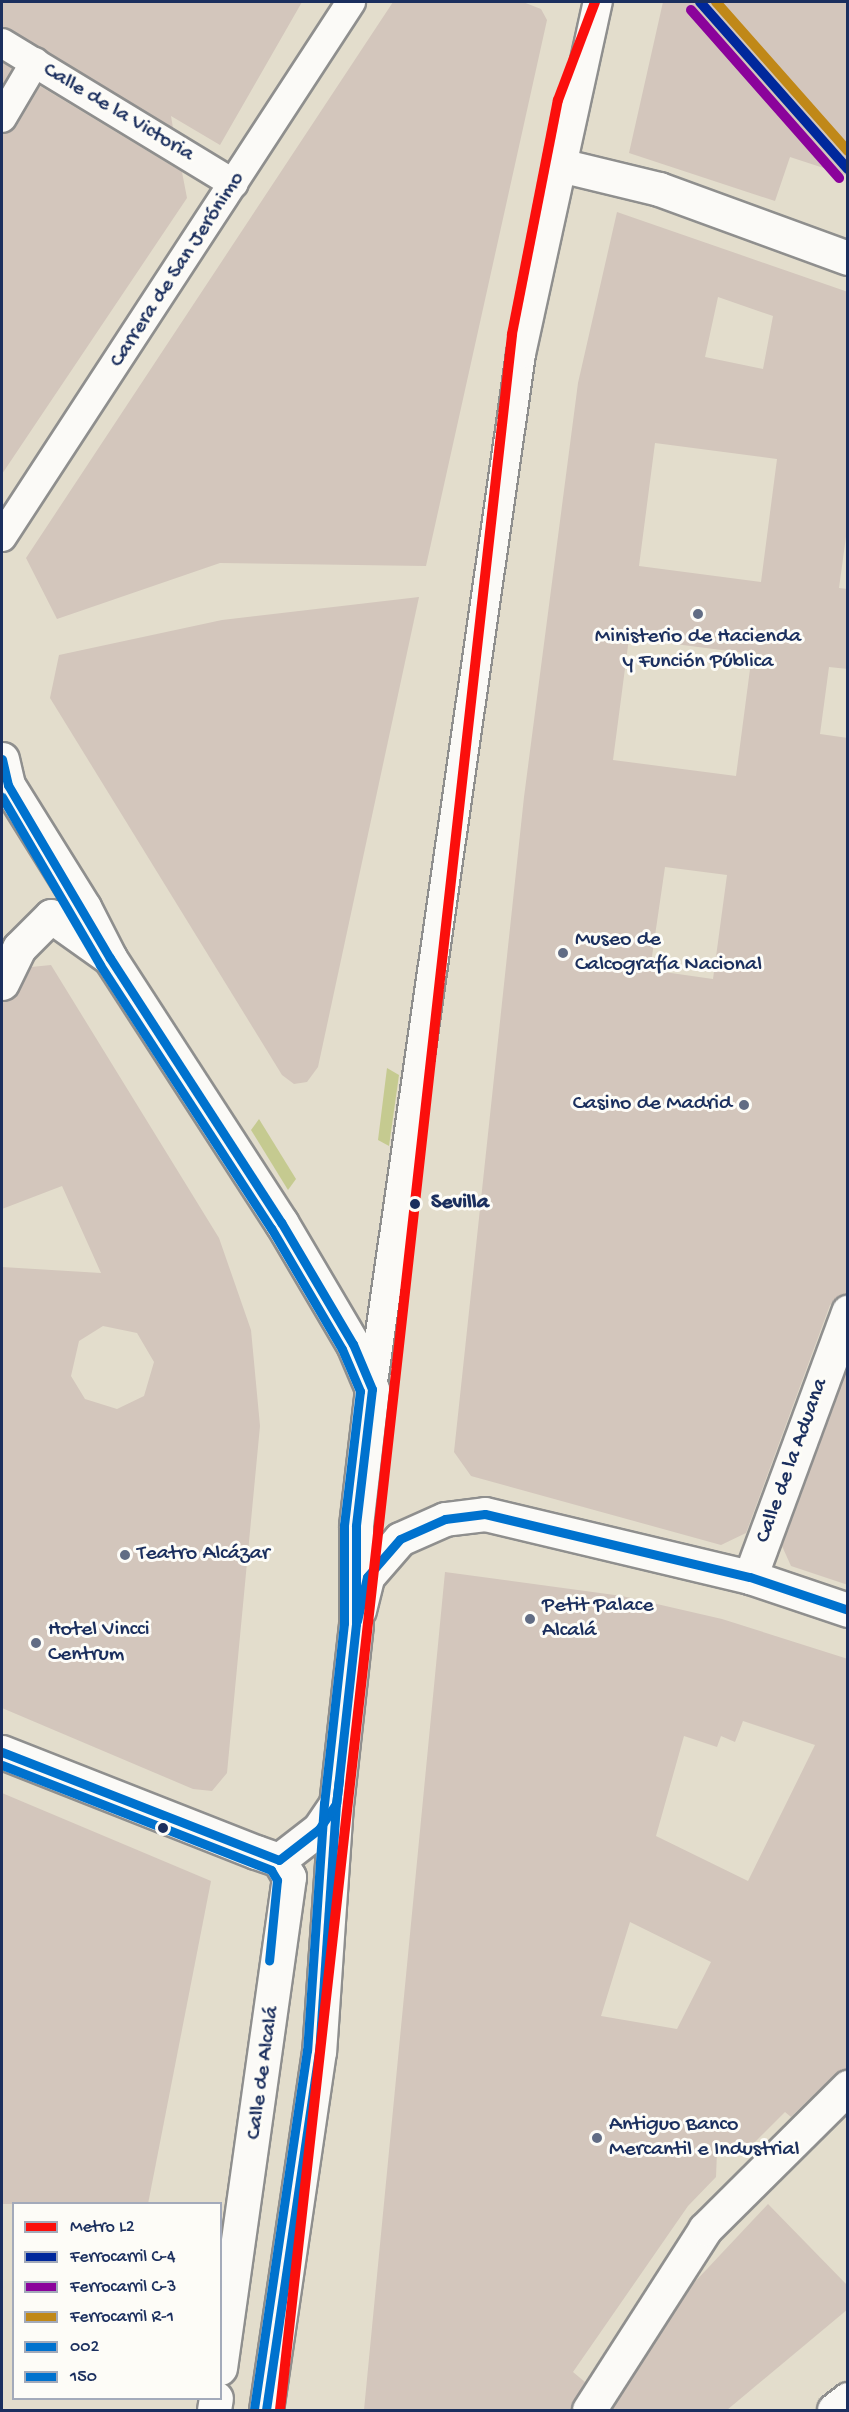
<!DOCTYPE html>
<meta charset="utf-8">
<style>
body{margin:0}
#map{position:relative;width:849px;height:2412px;overflow:hidden;background:#e3ddcc;font-family:"Gochi Hand",sans-serif}
div>[style]{position:absolute}
.green>*{inset:0;background:#c5ca90}
.building>*{inset:0;background:#d3c6bc}
.roads{filter:drop-shadow(2px 0 #8f8f8e) drop-shadow(-2px 0 #8f8f8e) drop-shadow(0 2px #8f8f8e) drop-shadow(0 -2px #8f8f8e)}
.pedestrian>*{height:28px;margin:-14px;padding:0 14px;transform-origin:14px;border-radius:14px;background:#fbfaf7}
.minor>*{height:33px;margin:-16.5px;padding:0 16.5px;transform-origin:16.5px;border-radius:16.5px;background:#fbfaf7}
.tertiary>*{height:33px;margin:-16.5px;padding:0 16.5px;transform-origin:16.5px;border-radius:16.5px;background:#fbfaf7}
.bus-1>*{height:9px;margin:-4.5px;padding:0 4.5px;transform-origin:4.5px;border-radius:4.5px;background:#0072ce}
.bus-2>*{height:9px;margin:-4.5px;padding:0 4.5px;transform-origin:4.5px;border-radius:4.5px;background:#0072ce}
.rail-1>*{height:10px;margin:-5px;padding:0 5px;transform-origin:5px;border-radius:5px;background:#00289c}
.rail-2>*{height:10px;margin:-5px;padding:0 5px;transform-origin:5px;border-radius:5px;background:#8b039b}
.rail-3>*{height:10px;margin:-5px;padding:0 5px;transform-origin:5px;border-radius:5px;background:#c08818}
.metro-1>*{height:10px;margin:-5px;padding:0 5px;transform-origin:5px;border-radius:5px;background:#fb0f0c}
.dots>*{width:16px;height:16px;translate:-50% -50%;box-sizing:border-box;border:3px solid #fdfcf7;border-radius:50%}
span{translate:-50% -50%;white-space:nowrap;text-align:center;line-height:1.15;-webkit-text-stroke:6px #fdfcf7;paint-order:stroke}
.street-label{font-size:22px;color:#1b2f5e}
.poi-label{font-size:22px;color:#1b2f5e}
.left{translate:0 -50%;text-align:left}
.right{translate:-100% -50%;text-align:right}
.stop-label{font-size:22px;color:#1b2f5e;font-weight:700}
.frame{position:absolute;inset:0;border:3px solid #1b2f5e;pointer-events:none}
.legend{position:absolute;left:12px;top:2202px;width:210px;height:198px;box-sizing:border-box;background:#fdfcf7;border:2px solid #a3aaba;margin:0;padding:8px 10px;list-style:none;font-size:18px;color:#1b2f5e}
.legend li{display:flex;align-items:center;gap:12px;height:30px}
.legend b{width:30px;border:2px solid #a3aaba}
</style>
<div id="map">
<div class="green">
<div style="clip-path:polygon(387px 1068px,399px 1075px,389px 1146px,378px 1140px)"></div>
<div style="clip-path:polygon(259px 1119px,296px 1179px,288px 1190px,251px 1130px)"></div>
</div>
<div class="building">
<div style="clip-path:polygon(2px 2px,302px 2px,220px 145px,171px 116px,173px 128px,2px 27px)"></div>
<div style="clip-path:polygon(393px 2px,523px 2px,541px 9px,547px 20px,426px 566px,220px 563px,57px 619px,26px 558px)"></div>
<div style="clip-path:polygon(663px 2px,848px 2px,848px 176px,790px 157px,775px 201px,629px 153px)"></div>
<div style="clip-path:polygon(2px 62px,12px 68px,2px 86px)"></div>
<div style="clip-path:polygon(40px 86px,182px 172px,187px 198px,2px 474px,2px 134px,16px 127px)"></div>
<div style="clip-path:polygon(evenodd,617px 212px,848px 292px,848px 522px,839px 588px,848px 589px,848px 669px,829px 667px,820px 734px,848px 738px,848px 1294px,830px 1305px,746px 1533px,721px 1545px,471px 1476px,454px 1452px,524px 797px,578px 383px,617px 212px,718px 297px,773px 316px,763px 369px,705px 357px,718px 297px,617px 212px,655px 443px,777px 459px,761px 582px,639px 566px,655px 443px,617px 212px,629px 638px,752px 654px,736px 776px,613px 760px,629px 638px,617px 212px,665px 867px,727px 875px,713px 979px,650px 970px,665px 867px)"></div>
<div style="clip-path:polygon(419px 597px,318px 1067px,307px 1082px,294px 1084px,282px 1075px,50px 698px,59px 655px,222px 620px)"></div>
<div style="clip-path:polygon(evenodd,51px 965px,219px 1238px,251px 1330px,260px 1426px,227px 1773px,212px 1791px,193px 1789px,2px 1708px,2px 1267px,101px 1273px,62px 1186px,2px 1209px,2px 1001px,19px 992px,31px 967px,51px 965px,103px 1326px,137px 1333px,154px 1362px,144px 1396px,117px 1409px,85px 1399px,71px 1376px,79px 1341px,103px 1326px)"></div>
<div style="clip-path:polygon(848px 1367px,848px 1585px,791px 1566px,782px 1546px)"></div>
<div style="clip-path:polygon(evenodd,445px 1572px,622px 1596px,722px 1619px,848px 1659px,848px 2069px,835px 2074px,791px 2117px,785px 2112px,746px 2151px,717px 2151px,716px 2177px,688px 2206px,573px 2372px,585px 2382px,570px 2410px,364px 2410px,445px 1572px,743px 1721px,815px 1745px,748px 1881px,656px 1836px,684px 1736px,717px 1747px,721px 1736px,735px 1742px,743px 1721px,445px 1572px,630px 1922px,711px 1962px,677px 2029px,601px 2016px,630px 1922px)"></div>
<div style="clip-path:polygon(2px 1793px,211px 1881px,148px 2204px,2px 2204px)"></div>
<div style="clip-path:polygon(768px 2204px,848px 2286px,848px 2309px,727px 2410px,611px 2410px,690px 2287px)"></div>
</div>
<div class="roads">
<div class="pedestrian">
<div style="left:2px;top:43px;width:271px;rotate:31.3deg"></div>
<div style="left:2px;top:118px;width:65px;rotate:-59.5deg"></div>
<div style="left:2px;top:537px;width:639px;rotate:-56.88deg"></div>
<div style="left:372px;top:1389px;width:1046px;rotate:-81.81deg"></div>
<div style="left:521px;top:354px;width:360px;rotate:-77.7deg"></div>
</div>
<div class="minor">
<div style="left:560px;top:165px;width:102px;rotate:13.6deg"></div>
<div style="left:659px;top:189px;width:201px;rotate:20.1deg"></div>
<div style="left:2px;top:983px;width:39px;rotate:-64deg"></div>
<div style="left:19px;top:948px;width:45px;rotate:-45deg"></div>
<div style="left:51px;top:916px;width:72px;rotate:35.4deg"></div>
<div style="left:750px;top:1577px;width:283px;rotate:-69.7deg"></div>
<div style="left:359px;top:1610px;width:34px;rotate:-76deg"></div>
<div style="left:367px;top:1577px;width:50px;rotate:-49deg"></div>
<div style="left:400px;top:1539px;width:49px;rotate:-24deg"></div>
<div style="left:445px;top:1519px;width:40px;rotate:-7.1deg"></div>
<div style="left:485px;top:1514px;width:272px;rotate:13.4deg"></div>
<div style="left:750px;top:1577px;width:103px;rotate:18.6deg"></div>
<div style="left:2px;top:1752px;width:273px;rotate:21.5deg"></div>
<div style="left:279px;top:1860px;width:51px;rotate:-37.8deg"></div>
<div style="left:319px;top:1829px;width:30px;rotate:-56deg"></div>
<div style="left:589px;top:2410px;width:215px;rotate:-57.3deg"></div>
<div style="left:705px;top:2229px;width:202px;rotate:-44.8deg"></div>
</div>
<div class="tertiary">
<div style="left:2px;top:759px;width:27px;rotate:77deg"></div>
<div style="left:8px;top:785px;width:144px;rotate:58.1deg"></div>
<div style="left:84px;top:907px;width:57px;rotate:63deg"></div>
<div style="left:110px;top:958px;width:315px;rotate:57.1deg"></div>
<div style="left:281px;top:1222px;width:142px;rotate:59.5deg"></div>
<div style="left:353px;top:1344px;width:49px;rotate:67.1deg"></div>
<div style="left:372px;top:1389px;width:138px;rotate:96.7deg"></div>
<div style="left:356px;top:1526px;width:98px;rotate:90deg"></div>
<div style="left:356px;top:1624px;width:181px;rotate:96.3deg"></div>
<div style="left:336px;top:1804px;width:248px;rotate:93.9deg"></div>
<div style="left:319px;top:2051px;width:363px;rotate:98.4deg"></div>
<div style="left:220px;top:2368px;width:496px;rotate:-82deg"></div>
<div style="left:289px;top:1877px;width:20px;rotate:-120deg"></div>
<div style="left:279px;top:1860px;width:24px;rotate:-161deg"></div>
<div style="left:214px;top:2410px;width:12px;rotate:-81deg"></div>
<div style="left:834px;top:2410px;width:18px;rotate:-38deg"></div>
</div>
</div>
<div class="bus-1">
<div style="left:2px;top:759px;width:27px;rotate:77deg"></div>
<div style="left:8px;top:785px;width:201px;rotate:59.5deg"></div>
<div style="left:110px;top:958px;width:315px;rotate:57.1deg"></div>
<div style="left:281px;top:1222px;width:142px;rotate:59.5deg"></div>
<div style="left:353px;top:1344px;width:49px;rotate:67.1deg"></div>
<div style="left:372px;top:1389px;width:138px;rotate:96.7deg"></div>
<div style="left:356px;top:1526px;width:98px;rotate:90deg"></div>
<div style="left:356px;top:1624px;width:181px;rotate:96.3deg"></div>
<div style="left:336px;top:1804px;width:248px;rotate:93.9deg"></div>
<div style="left:319px;top:2051px;width:363px;rotate:98.4deg"></div>
<div style="left:357px;top:1621px;width:45px;rotate:-77.2deg"></div>
<div style="left:367px;top:1577px;width:50px;rotate:-49deg"></div>
<div style="left:400px;top:1539px;width:49px;rotate:-24deg"></div>
<div style="left:445px;top:1519px;width:40px;rotate:-7.1deg"></div>
<div style="left:485px;top:1514px;width:272px;rotate:13.4deg"></div>
<div style="left:750px;top:1577px;width:103px;rotate:18.6deg"></div>
<div style="left:2px;top:1752px;width:297px;rotate:21.3deg"></div>
<div style="left:279px;top:1860px;width:51px;rotate:-37.8deg"></div>
<div style="left:319px;top:1829px;width:30px;rotate:-56deg"></div>
<div style="left:336px;top:1804px;width:25px;rotate:-83deg"></div>
</div>
<div class="bus-2">
<div style="left:2px;top:797px;width:194px;rotate:59.7deg"></div>
<div style="left:100px;top:965px;width:314px;rotate:57deg"></div>
<div style="left:271px;top:1228px;width:140px;rotate:59.6deg"></div>
<div style="left:342px;top:1349px;width:46px;rotate:66.8deg"></div>
<div style="left:360px;top:1391px;width:135px;rotate:96.8deg"></div>
<div style="left:344px;top:1525px;width:98px;rotate:90deg"></div>
<div style="left:344px;top:1623px;width:181px;rotate:96.3deg"></div>
<div style="left:324px;top:1803px;width:248px;rotate:93.9deg"></div>
<div style="left:307px;top:2050px;width:362px;rotate:98.4deg"></div>
<div style="left:2px;top:1765px;width:289px;rotate:21.3deg"></div>
<div style="left:271px;top:1870px;width:12px;rotate:59deg"></div>
<div style="left:277px;top:1880px;width:81px;rotate:95.6deg"></div>
</div>
<div class="rail-1">
<div style="left:700px;top:2px;width:223px;rotate:48.5deg"></div>
</div>
<div class="rail-2">
<div style="left:691px;top:10px;width:224px;rotate:48.6deg"></div>
</div>
<div class="rail-3">
<div style="left:716px;top:2px;width:199px;rotate:48.5deg"></div>
</div>
<div class="metro-1">
<div style="left:280px;top:2410px;width:2089px;rotate:-83.62deg"></div>
<div style="left:512px;top:334px;width:238px;rotate:-78.9deg"></div>
<div style="left:558px;top:100px;width:105px;rotate:-69.3deg"></div>
</div>
<div class="dots">
<div style="left:698px;top:614px;background:#616c84"></div>
<div style="left:563px;top:953px;background:#616c84"></div>
<div style="left:744px;top:1105px;background:#616c84"></div>
<div style="left:415px;top:1204px;background:#1b2f5e"></div>
<div style="left:125px;top:1555px;background:#616c84"></div>
<div style="left:530px;top:1619px;background:#616c84"></div>
<div style="left:36px;top:1643px;background:#616c84"></div>
<div style="left:163px;top:1828px;background:#1b2f5e"></div>
<div style="left:597px;top:2138px;background:#616c84"></div>
</div>
<div class="street-label">
<span style="left:118px;top:113px;rotate:31deg">Calle de la Victoria</span>
<span style="left:178px;top:270px;rotate:-57deg">Carrera de San Jerónimo</span>
<span style="left:793px;top:1461px;rotate:-70deg">Calle de la Aduana</span>
<span style="left:264px;top:2073px;rotate:-82deg">Calle de Alcalá</span>
</div>
<div class="poi-label">
<span style="left:698px;top:650px">Ministerio de Hacienda<br>y Función Pública</span>
<span class="left" style="left:575px;top:953px">Museo de<br>Calcografía Nacional</span>
<span class="right" style="left:732px;top:1105px">Casino de Madrid</span>
<span class="left" style="left:137px;top:1555px">Teatro Alcázar</span>
<span class="left" style="left:542px;top:1619px">Petit Palace<br>Alcalá</span>
<span class="left" style="left:48px;top:1643px">Hotel Vincci<br>Centrum</span>
<span class="left" style="left:609px;top:2138px">Antiguo Banco<br>Mercantil e Industrial</span>
</div>
<div class="stop-label">
<span class="left" style="left:431px;top:1204px">Sevilla</span>
</div>
<div class="frame"></div>
<ul class="legend">
<li><b style="height:8px;background:#fb0f0c"></b>Metro L2</li>
<li><b style="height:8px;background:#00289c"></b>Ferrocarril C-4</li>
<li><b style="height:8px;background:#8b039b"></b>Ferrocarril C-3</li>
<li><b style="height:8px;background:#c08818"></b>Ferrocarril R-1</li>
<li><b style="height:8px;background:#0072ce"></b>002</li>
<li><b style="height:8px;background:#0072ce"></b>150</li>
</ul>
</div>
